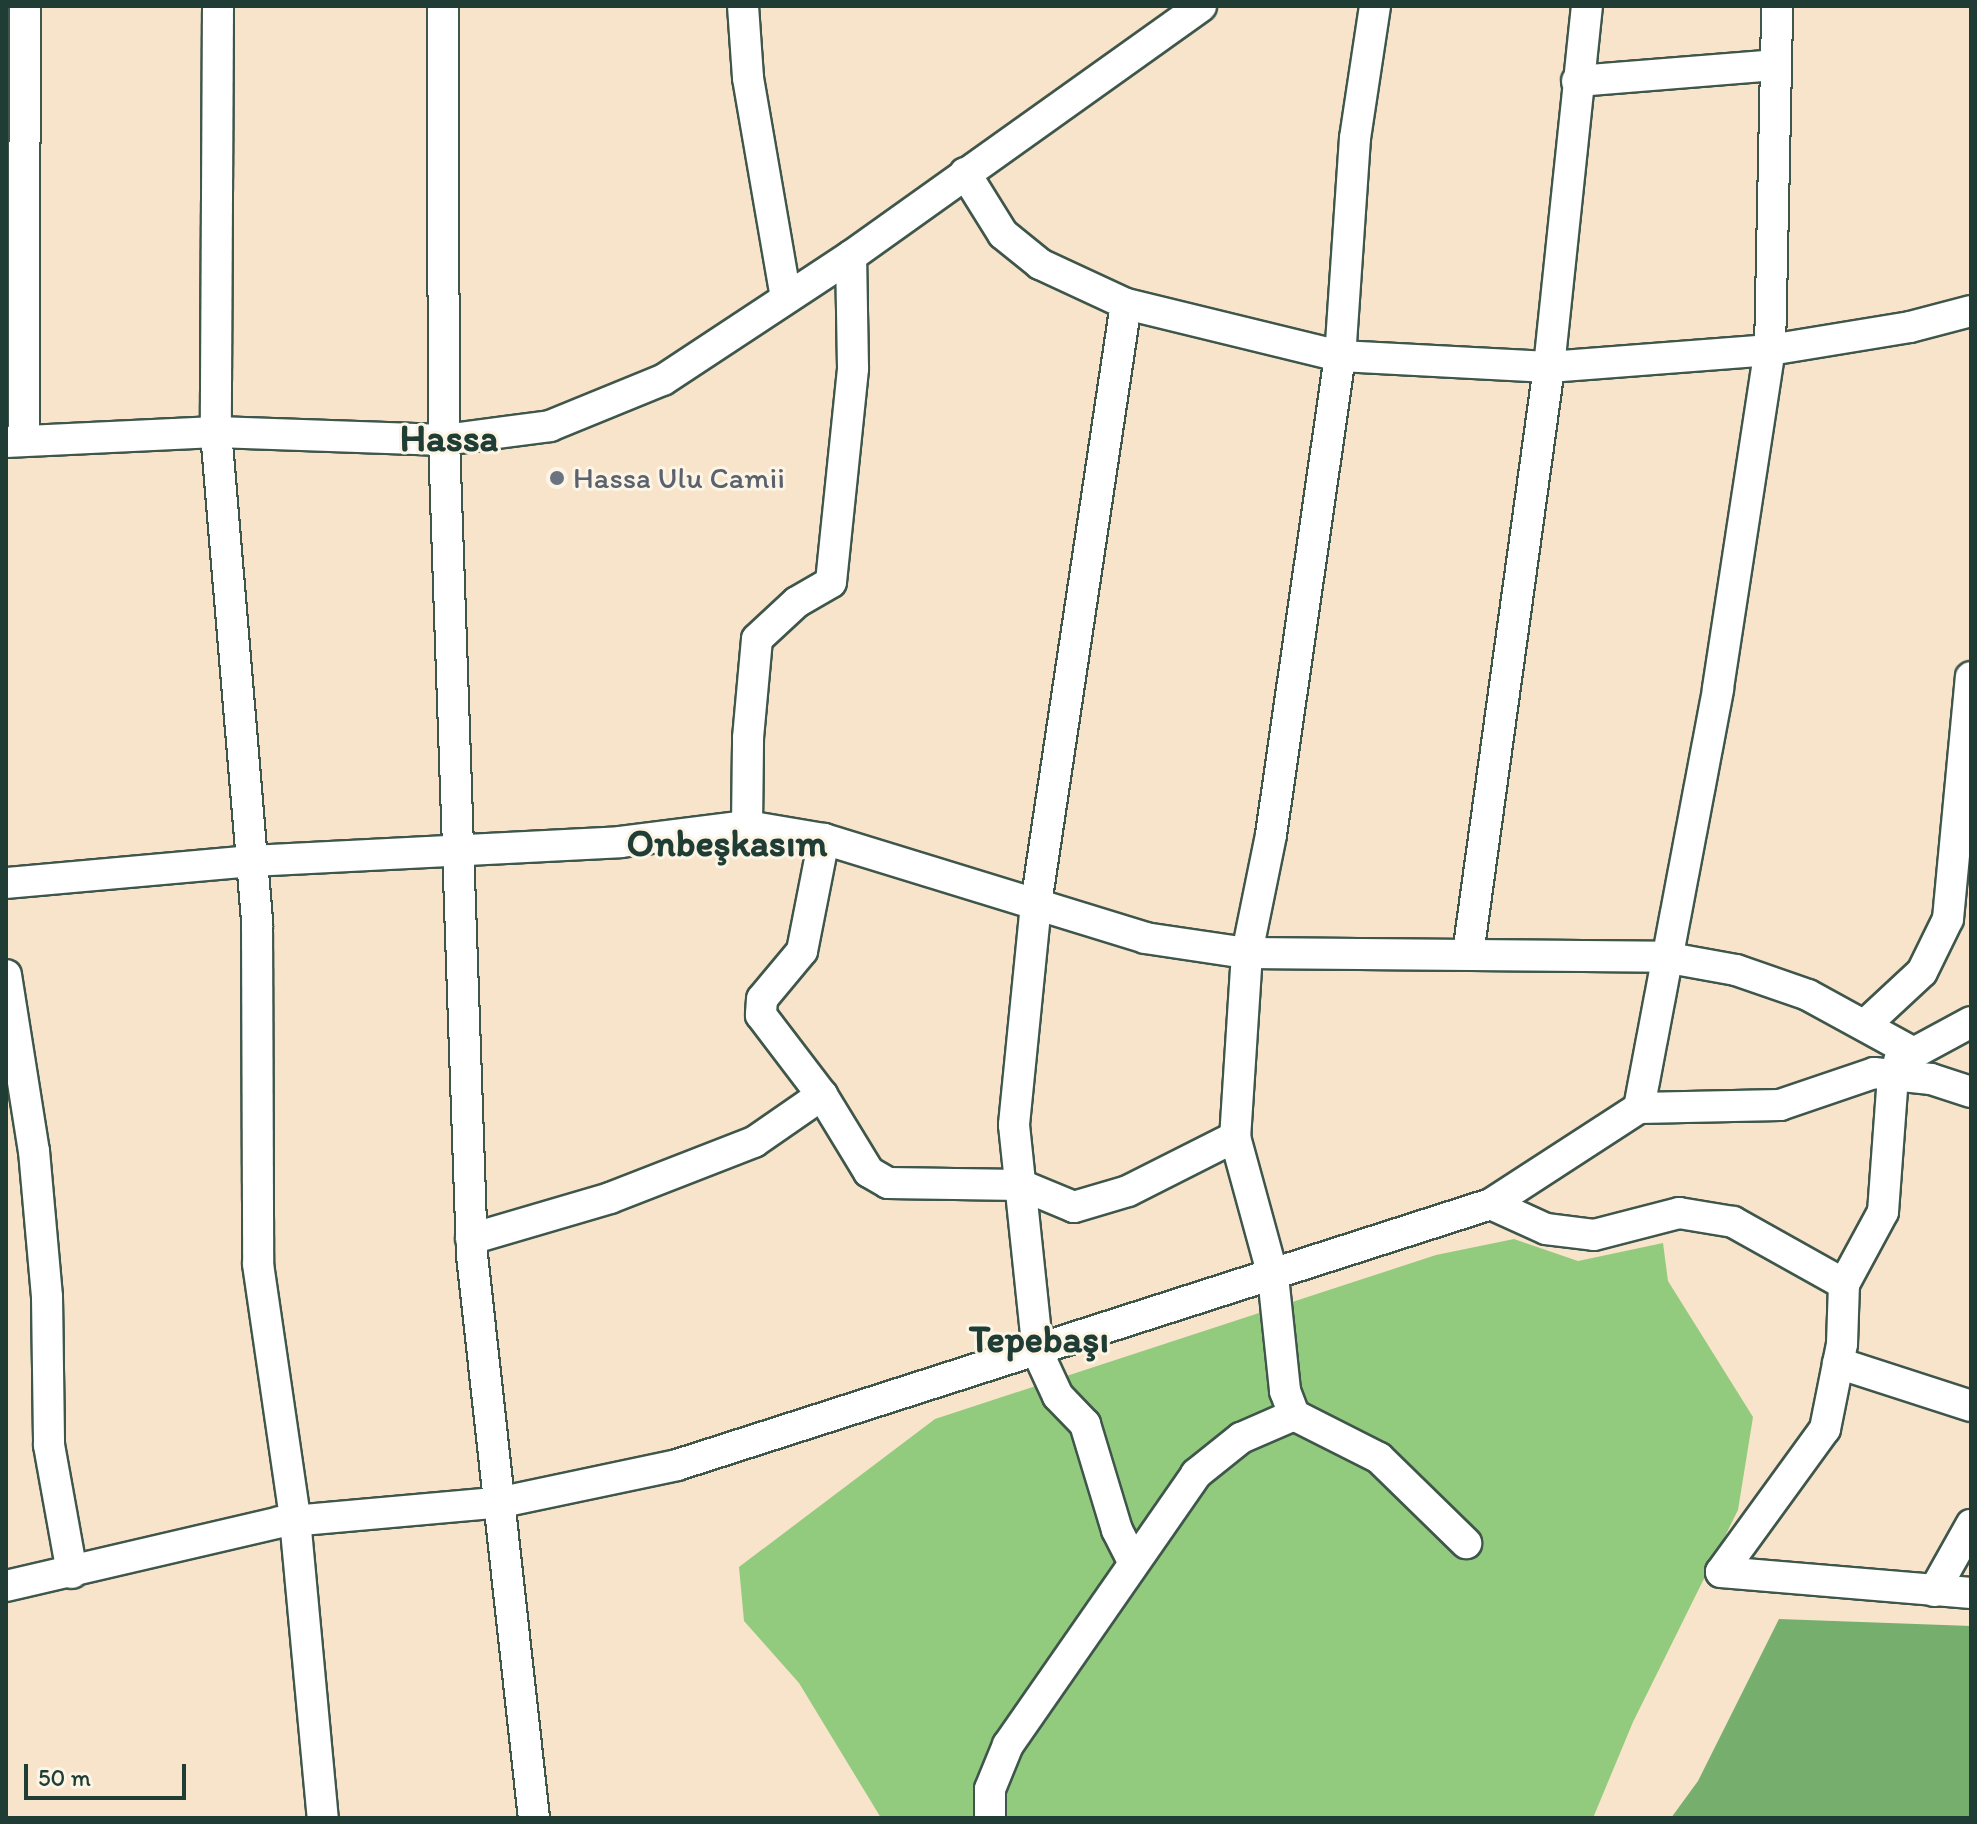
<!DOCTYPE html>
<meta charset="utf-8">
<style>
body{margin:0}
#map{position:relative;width:1977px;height:1824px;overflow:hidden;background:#f7e4cb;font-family:Itim,sans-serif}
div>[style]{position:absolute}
.green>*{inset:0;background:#93cb7e}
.forest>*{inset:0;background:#76af6d}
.roads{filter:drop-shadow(2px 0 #3f564b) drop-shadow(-2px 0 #3f564b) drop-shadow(0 2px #3f564b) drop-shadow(0 -2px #3f564b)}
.minor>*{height:30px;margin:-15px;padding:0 15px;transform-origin:15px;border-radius:15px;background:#fff}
.dots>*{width:22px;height:22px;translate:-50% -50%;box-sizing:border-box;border:4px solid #fcf5e5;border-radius:50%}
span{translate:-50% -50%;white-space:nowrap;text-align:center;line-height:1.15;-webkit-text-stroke:6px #fcf5e5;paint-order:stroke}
.worship-label{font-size:30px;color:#5b616d}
.left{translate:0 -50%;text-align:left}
.district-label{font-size:38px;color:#1f3d34;font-weight:700}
.frame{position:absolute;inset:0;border:8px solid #1f3d34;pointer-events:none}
.scale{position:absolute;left:24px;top:1764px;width:162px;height:36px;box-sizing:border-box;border:4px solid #1f3d34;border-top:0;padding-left:10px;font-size:24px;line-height:28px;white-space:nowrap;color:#1f3d34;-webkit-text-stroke:6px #fcf5e5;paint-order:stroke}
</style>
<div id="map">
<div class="green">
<div style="clip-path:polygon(1514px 1239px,1578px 1261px,1663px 1243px,1668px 1281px,1753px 1417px,1738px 1510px,1633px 1722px,1593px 1818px,881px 1818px,799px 1683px,744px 1621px,739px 1567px,935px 1419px,1436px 1255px)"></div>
</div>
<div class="forest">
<div style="clip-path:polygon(1779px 1619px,1971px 1626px,1971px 1818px,1671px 1818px,1698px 1781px)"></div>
</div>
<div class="roads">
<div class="minor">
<div style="left:218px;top:6px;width:426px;rotate:90.3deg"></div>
<div style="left:216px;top:432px;width:493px;rotate:85.2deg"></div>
<div style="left:257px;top:923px;width:341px;rotate:89.8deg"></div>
<div style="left:258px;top:1264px;width:258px;rotate:81.7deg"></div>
<div style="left:295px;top:1519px;width:300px;rotate:84.7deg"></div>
<div style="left:443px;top:6px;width:434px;rotate:89.9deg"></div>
<div style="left:444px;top:440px;width:815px;rotate:88.03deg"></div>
<div style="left:472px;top:1255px;width:566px;rotate:83.72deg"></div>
<div style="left:743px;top:6px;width:72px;rotate:86deg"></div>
<div style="left:748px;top:78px;width:222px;rotate:80.2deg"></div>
<div style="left:1375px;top:6px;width:134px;rotate:98.6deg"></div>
<div style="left:1355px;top:138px;width:219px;rotate:93.9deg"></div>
<div style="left:1340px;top:356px;width:484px;rotate:98.2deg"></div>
<div style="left:1271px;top:835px;width:120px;rotate:101.5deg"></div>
<div style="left:1247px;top:953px;width:184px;rotate:93.7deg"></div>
<div style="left:1235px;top:1137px;width:144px;rotate:74.7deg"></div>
<div style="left:1273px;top:1276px;width:116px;rotate:84deg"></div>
<div style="left:1285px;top:1391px;width:26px;rotate:69deg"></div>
<div style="left:1294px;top:1415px;width:95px;rotate:26.8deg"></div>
<div style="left:1379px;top:1458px;width:122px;rotate:44.3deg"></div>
<div style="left:1577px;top:81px;width:199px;rotate:-4.6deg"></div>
<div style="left:965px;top:173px;width:72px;rotate:58.1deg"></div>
<div style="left:1003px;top:234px;width:48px;rotate:39deg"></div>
<div style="left:1040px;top:264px;width:95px;rotate:24.9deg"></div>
<div style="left:1126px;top:304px;width:220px;rotate:13.7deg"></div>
<div style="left:1340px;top:356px;width:209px;rotate:3deg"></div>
<div style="left:1549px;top:367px;width:222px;rotate:-4.4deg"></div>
<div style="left:1770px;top:350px;width:142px;rotate:-9.3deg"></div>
<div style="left:1910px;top:327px;width:63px;rotate:-14.7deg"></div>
<div style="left:1126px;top:304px;width:607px;rotate:98.53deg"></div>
<div style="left:1036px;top:904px;width:222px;rotate:95.7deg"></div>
<div style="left:1014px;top:1125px;width:229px;rotate:84deg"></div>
<div style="left:1038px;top:1353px;width:47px;rotate:65.1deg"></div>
<div style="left:1058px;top:1396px;width:39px;rotate:46deg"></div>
<div style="left:1085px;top:1424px;width:111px;rotate:73.2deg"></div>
<div style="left:1117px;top:1530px;width:37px;rotate:63deg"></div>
<div style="left:24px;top:441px;width:435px;rotate:-89.9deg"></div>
<div style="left:6px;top:442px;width:210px;rotate:-2.7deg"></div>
<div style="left:216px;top:432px;width:228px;rotate:2deg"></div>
<div style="left:444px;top:440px;width:107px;rotate:-7.5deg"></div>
<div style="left:550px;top:426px;width:122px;rotate:-22.2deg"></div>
<div style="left:663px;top:380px;width:225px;rotate:-33.4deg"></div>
<div style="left:851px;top:256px;width:430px;rotate:-35.5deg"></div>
<div style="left:747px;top:826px;width:88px;rotate:-89.3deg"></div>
<div style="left:748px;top:738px;width:99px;rotate:-84.8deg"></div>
<div style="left:757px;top:639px;width:54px;rotate:-42.8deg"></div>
<div style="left:797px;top:602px;width:39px;rotate:-30deg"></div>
<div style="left:831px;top:582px;width:215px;rotate:-84.1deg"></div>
<div style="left:853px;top:368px;width:112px;rotate:-91deg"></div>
<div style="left:824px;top:839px;width:114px;rotate:101.1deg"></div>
<div style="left:802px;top:951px;width:62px;rotate:129.8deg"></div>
<div style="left:762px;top:999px;width:16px;rotate:94deg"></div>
<div style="left:761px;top:1015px;width:101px;rotate:52.7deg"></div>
<div style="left:822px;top:1095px;width:90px;rotate:58.6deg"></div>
<div style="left:869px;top:1172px;width:22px;rotate:30deg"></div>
<div style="left:888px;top:1183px;width:133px;rotate:0.9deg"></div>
<div style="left:1021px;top:1185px;width:57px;rotate:22.5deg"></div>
<div style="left:1074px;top:1207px;width:56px;rotate:-16.5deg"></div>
<div style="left:1128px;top:1191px;width:120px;rotate:-26.8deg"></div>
<div style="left:6px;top:883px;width:246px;rotate:-5.1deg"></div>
<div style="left:251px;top:861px;width:369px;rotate:-2.9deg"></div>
<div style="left:620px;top:842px;width:128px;rotate:-7.2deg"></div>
<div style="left:747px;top:826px;width:78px;rotate:9.6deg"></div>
<div style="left:824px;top:839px;width:336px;rotate:17.1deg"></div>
<div style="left:1145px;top:938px;width:103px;rotate:8.4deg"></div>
<div style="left:1247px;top:953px;width:417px;rotate:0.5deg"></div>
<div style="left:1664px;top:957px;width:73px;rotate:10.2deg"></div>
<div style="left:1736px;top:970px;width:76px;rotate:19.1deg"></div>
<div style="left:1808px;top:995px;width:121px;rotate:28.7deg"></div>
<div style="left:1468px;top:954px;width:593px;rotate:-82.14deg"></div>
<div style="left:1549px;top:367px;width:363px;rotate:-84deg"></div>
<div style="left:6px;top:975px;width:178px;rotate:81deg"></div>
<div style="left:34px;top:1151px;width:147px;rotate:84.9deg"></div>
<div style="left:47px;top:1297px;width:148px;rotate:89.2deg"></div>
<div style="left:49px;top:1445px;width:130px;rotate:79.8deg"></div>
<div style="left:1866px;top:1024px;width:76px;rotate:-42.9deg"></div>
<div style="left:1922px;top:972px;width:59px;rotate:-63.9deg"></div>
<div style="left:1948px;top:919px;width:243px;rotate:-84.6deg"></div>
<div style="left:1899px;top:1061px;width:82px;rotate:-28.4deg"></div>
<div style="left:1639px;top:1108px;width:427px;rotate:-79.3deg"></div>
<div style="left:1718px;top:688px;width:342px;rotate:-81.3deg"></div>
<div style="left:1770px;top:350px;width:344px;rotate:-88.8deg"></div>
<div style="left:1491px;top:1204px;width:60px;rotate:24.4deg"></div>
<div style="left:1546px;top:1229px;width:48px;rotate:7.1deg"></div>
<div style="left:1594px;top:1235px;width:88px;rotate:-14.5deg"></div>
<div style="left:1679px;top:1213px;width:55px;rotate:9.5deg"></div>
<div style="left:1733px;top:1222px;width:127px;rotate:29.2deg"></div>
<div style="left:471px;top:1239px;width:145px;rotate:-16.4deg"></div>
<div style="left:610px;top:1198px;width:155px;rotate:-21.3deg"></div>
<div style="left:754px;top:1142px;width:83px;rotate:-34.7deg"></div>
<div style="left:1838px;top:1363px;width:140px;rotate:17.9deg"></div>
<div style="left:1721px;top:1572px;width:177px;rotate:-54deg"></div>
<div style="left:1825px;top:1429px;width:87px;rotate:-78.7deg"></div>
<div style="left:1842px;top:1344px;width:60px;rotate:-88.1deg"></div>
<div style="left:1844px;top:1284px;width:82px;rotate:-61.6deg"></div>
<div style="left:1883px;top:1212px;width:137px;rotate:-85.8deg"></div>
<div style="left:1721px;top:1572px;width:251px;rotate:4.8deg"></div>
<div style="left:6px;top:1586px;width:281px;rotate:-13.1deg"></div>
<div style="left:280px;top:1522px;width:223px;rotate:-5.1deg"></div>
<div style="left:502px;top:1502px;width:179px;rotate:-11.9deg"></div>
<div style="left:677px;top:1465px;width:855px;rotate:-17.78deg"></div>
<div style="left:1491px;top:1204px;width:176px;rotate:-33deg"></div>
<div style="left:1639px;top:1108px;width:141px;rotate:-1.2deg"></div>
<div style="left:1780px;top:1105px;width:99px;rotate:-18.8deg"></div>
<div style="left:1874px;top:1073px;width:57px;rotate:6deg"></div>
<div style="left:1931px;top:1079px;width:42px;rotate:18deg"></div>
<div style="left:1934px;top:1591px;width:76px;rotate:-60.7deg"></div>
<div style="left:990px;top:1818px;width:29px;rotate:-90deg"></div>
<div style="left:990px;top:1789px;width:48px;rotate:-67.8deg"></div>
<div style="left:1008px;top:1745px;width:330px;rotate:-55.2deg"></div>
<div style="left:1196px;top:1474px;width:58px;rotate:-38.7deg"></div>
<div style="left:1241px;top:1438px;width:58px;rotate:-23.5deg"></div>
</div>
</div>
<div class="dots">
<div style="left:557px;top:478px;background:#6b7280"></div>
</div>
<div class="worship-label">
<span class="left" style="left:573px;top:478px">Hassa Ulu Camii</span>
</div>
<div class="district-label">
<span style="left:449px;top:439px">Hassa</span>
<span style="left:727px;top:844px">Onbeşkasım</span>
<span style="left:1039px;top:1340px">Tepebaşı</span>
</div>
<div class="frame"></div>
<div class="scale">50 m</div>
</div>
